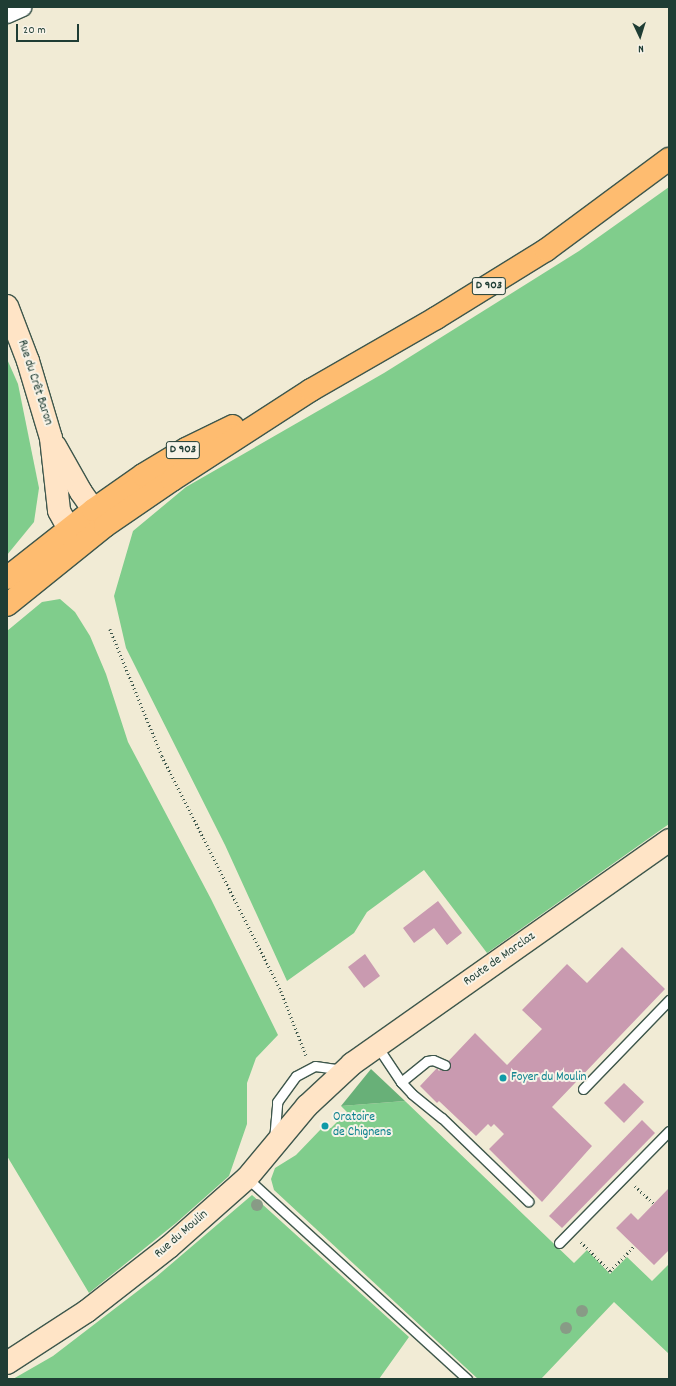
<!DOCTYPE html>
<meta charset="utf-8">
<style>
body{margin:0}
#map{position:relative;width:676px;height:1386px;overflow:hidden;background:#f1ebd5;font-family:Dekko,sans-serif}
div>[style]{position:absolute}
.green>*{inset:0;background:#80cd8c}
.forest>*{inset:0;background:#68b078}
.building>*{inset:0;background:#c99ab0}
.path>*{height:2.5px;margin-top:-1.25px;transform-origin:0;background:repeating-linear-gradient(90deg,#3e574c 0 1px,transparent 0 4px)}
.roads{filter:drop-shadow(1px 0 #3e574c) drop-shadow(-1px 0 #3e574c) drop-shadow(0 1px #3e574c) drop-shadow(0 -1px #3e574c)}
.lane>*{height:9px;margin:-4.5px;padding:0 4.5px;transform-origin:4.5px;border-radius:4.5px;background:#fff}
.street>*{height:18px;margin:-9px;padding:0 9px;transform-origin:9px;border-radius:9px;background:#fff}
.secondary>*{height:22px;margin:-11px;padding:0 11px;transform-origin:11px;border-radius:11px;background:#ffe4c6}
.primary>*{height:22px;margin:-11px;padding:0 11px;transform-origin:11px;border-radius:11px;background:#febc70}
.trees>*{width:12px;height:12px;margin:-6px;border-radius:50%;background:#889b86}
.dots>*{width:11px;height:11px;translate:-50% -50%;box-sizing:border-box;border:2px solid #f7f3e8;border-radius:50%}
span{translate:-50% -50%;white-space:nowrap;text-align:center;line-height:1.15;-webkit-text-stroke:4px #f7f3e8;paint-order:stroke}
.shield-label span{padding:1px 3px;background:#f7f3e8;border:1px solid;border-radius:3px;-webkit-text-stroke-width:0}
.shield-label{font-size:12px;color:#1f3d34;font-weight:700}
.street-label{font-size:13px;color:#1f3d34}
.culture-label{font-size:13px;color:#0d838f}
.left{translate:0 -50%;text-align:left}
.frame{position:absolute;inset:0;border:8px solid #1f3d34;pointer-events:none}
.north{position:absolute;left:620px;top:16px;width:40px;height:40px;-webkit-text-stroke:3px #f7f3e8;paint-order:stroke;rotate:176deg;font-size:11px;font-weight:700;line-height:16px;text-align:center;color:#1f3d34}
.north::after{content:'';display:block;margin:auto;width:14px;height:18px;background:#1f3d34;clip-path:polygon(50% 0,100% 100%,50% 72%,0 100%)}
.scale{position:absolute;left:16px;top:24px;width:63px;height:18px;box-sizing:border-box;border:2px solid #1f3d34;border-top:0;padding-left:5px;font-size:12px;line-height:14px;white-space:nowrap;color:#1f3d34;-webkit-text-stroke:3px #f7f3e8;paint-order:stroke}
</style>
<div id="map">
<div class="green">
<div style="clip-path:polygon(669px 187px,669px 824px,487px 953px,424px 870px,367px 912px,354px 933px,287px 981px,225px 845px,126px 648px,114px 596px,133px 531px,186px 487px,384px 373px,579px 251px)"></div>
<div style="clip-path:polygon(7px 359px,18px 384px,39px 488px,34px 522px,7px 555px)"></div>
<div style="clip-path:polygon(60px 599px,75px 612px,90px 636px,106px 674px,128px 742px,211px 899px,278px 1035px,256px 1058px,247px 1083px,247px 1124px,229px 1176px,176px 1223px,89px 1293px,7px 1156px,7px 631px,42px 602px)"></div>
<div style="clip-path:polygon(405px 1101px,574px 1263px,587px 1250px,610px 1274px,627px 1257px,652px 1281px,669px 1264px,669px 1354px,614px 1302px,541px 1379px,478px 1379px,274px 1190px,271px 1179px,275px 1168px,296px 1155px,321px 1129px,331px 1128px,347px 1112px,341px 1106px)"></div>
<div style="clip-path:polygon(252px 1195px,409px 1337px,379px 1379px,13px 1379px,53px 1356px,156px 1277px)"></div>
</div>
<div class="forest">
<div style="clip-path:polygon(371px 1069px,405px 1101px,341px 1106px)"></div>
</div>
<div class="building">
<div style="clip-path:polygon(438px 901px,462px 933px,447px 945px,434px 928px,414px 943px,403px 928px)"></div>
<div style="clip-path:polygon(622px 947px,665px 989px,552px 1107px,592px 1146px,542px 1202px,489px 1149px,504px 1134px,494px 1124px,491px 1127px,488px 1124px,476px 1136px,439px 1101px,437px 1103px,420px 1086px,437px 1068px,439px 1071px,475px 1033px,507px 1065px,542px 1029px,522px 1010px,567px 964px,587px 983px)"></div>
<div style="clip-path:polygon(365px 954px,380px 976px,364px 988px,348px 967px)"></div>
<div style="clip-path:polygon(624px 1083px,644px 1102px,624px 1123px,604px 1103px)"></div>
<div style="clip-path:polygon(642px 1120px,655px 1133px,562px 1228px,549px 1216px)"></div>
<div style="clip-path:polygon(669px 1188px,669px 1250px,654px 1265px,616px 1228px,631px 1213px,638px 1220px)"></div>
</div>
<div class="path">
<div style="left:110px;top:629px;width:137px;rotate:67.7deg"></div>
<div style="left:162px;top:756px;width:263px;rotate:63.1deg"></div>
<div style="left:281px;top:991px;width:69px;rotate:68.7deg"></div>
<div style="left:635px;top:1186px;width:26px;rotate:43deg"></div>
<div style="left:581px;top:1242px;width:41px;rotate:45deg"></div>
<div style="left:610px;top:1271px;width:35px;rotate:-46deg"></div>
</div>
<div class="roads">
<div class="lane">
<div style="left:377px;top:1046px;width:43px;rotate:56.3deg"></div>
<div style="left:401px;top:1082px;width:33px;rotate:-39deg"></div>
<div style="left:427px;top:1061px;width:6px;rotate:-9deg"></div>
<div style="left:433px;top:1060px;width:13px;rotate:23deg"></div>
<div style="left:401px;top:1082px;width:16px;rotate:47deg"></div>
<div style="left:412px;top:1094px;width:38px;rotate:39deg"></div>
<div style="left:442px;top:1118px;width:120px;rotate:44deg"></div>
<div style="left:583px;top:1089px;width:124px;rotate:-46deg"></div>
<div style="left:274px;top:1140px;width:38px;rotate:-85deg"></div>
<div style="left:277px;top:1102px;width:32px;rotate:-54deg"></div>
<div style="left:296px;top:1076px;width:21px;rotate:-28deg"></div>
<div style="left:315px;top:1066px;width:28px;rotate:8deg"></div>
<div style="left:247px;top:1178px;width:298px;rotate:42.4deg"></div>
<div style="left:559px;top:1243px;width:157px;rotate:-45.5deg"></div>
</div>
<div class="street">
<div style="left:7px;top:14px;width:17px;rotate:-24deg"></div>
</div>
<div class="secondary">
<div style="left:7px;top:306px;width:59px;rotate:69.1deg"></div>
<div style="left:28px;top:361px;width:80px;rotate:73.4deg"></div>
<div style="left:51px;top:438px;width:73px;rotate:83.7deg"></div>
<div style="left:59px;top:511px;width:39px;rotate:61deg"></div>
<div style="left:55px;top:446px;width:53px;rotate:60.5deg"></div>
<div style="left:81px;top:492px;width:40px;rotate:55.1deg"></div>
<div style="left:7px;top:1363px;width:95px;rotate:-33deg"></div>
<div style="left:87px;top:1311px;width:104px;rotate:-38deg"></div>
<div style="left:169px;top:1247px;width:104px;rotate:-41.5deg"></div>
<div style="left:247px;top:1178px;width:94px;rotate:-50.2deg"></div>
<div style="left:307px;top:1106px;width:62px;rotate:-43deg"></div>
<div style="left:352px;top:1064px;width:388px;rotate:-35.2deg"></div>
</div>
<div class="primary">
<div style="left:7px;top:578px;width:110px;rotate:-38.3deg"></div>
<div style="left:93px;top:510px;width:61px;rotate:-35deg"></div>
<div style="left:143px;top:475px;width:50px;rotate:-31.2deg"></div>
<div style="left:186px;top:449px;width:52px;rotate:-26.1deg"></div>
<div style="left:7px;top:605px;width:126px;rotate:-38.9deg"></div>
<div style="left:105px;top:526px;width:81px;rotate:-34.5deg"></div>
<div style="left:172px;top:480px;width:166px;rotate:-32.9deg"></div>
<div style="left:311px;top:390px;width:144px;rotate:-29.9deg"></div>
<div style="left:436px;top:318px;width:129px;rotate:-31.7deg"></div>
<div style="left:546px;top:250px;width:153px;rotate:-36.5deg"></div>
</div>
</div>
<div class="trees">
<div style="left:257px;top:1205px"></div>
<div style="left:582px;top:1311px"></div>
<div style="left:566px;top:1328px"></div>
</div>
<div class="dots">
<div style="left:503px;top:1078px;background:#0f9aa8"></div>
<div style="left:325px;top:1126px;background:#0f9aa8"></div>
</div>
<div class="shield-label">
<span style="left:489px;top:286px">D 903</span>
<span style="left:183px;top:450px">D 903</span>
</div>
<div class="street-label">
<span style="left:34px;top:383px;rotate:72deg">Rue du Crêt Baron</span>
<span style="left:500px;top:960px;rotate:-35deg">Route de Marclaz</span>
<span style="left:182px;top:1235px;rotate:-41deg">Rue du Moulin</span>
</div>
<div class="culture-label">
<span class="left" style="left:511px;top:1078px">Foyer du Moulin</span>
<span class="left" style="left:333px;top:1126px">Oratoire<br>de Chignens</span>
</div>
<div class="frame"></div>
<div class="north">N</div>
<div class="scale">20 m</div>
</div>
